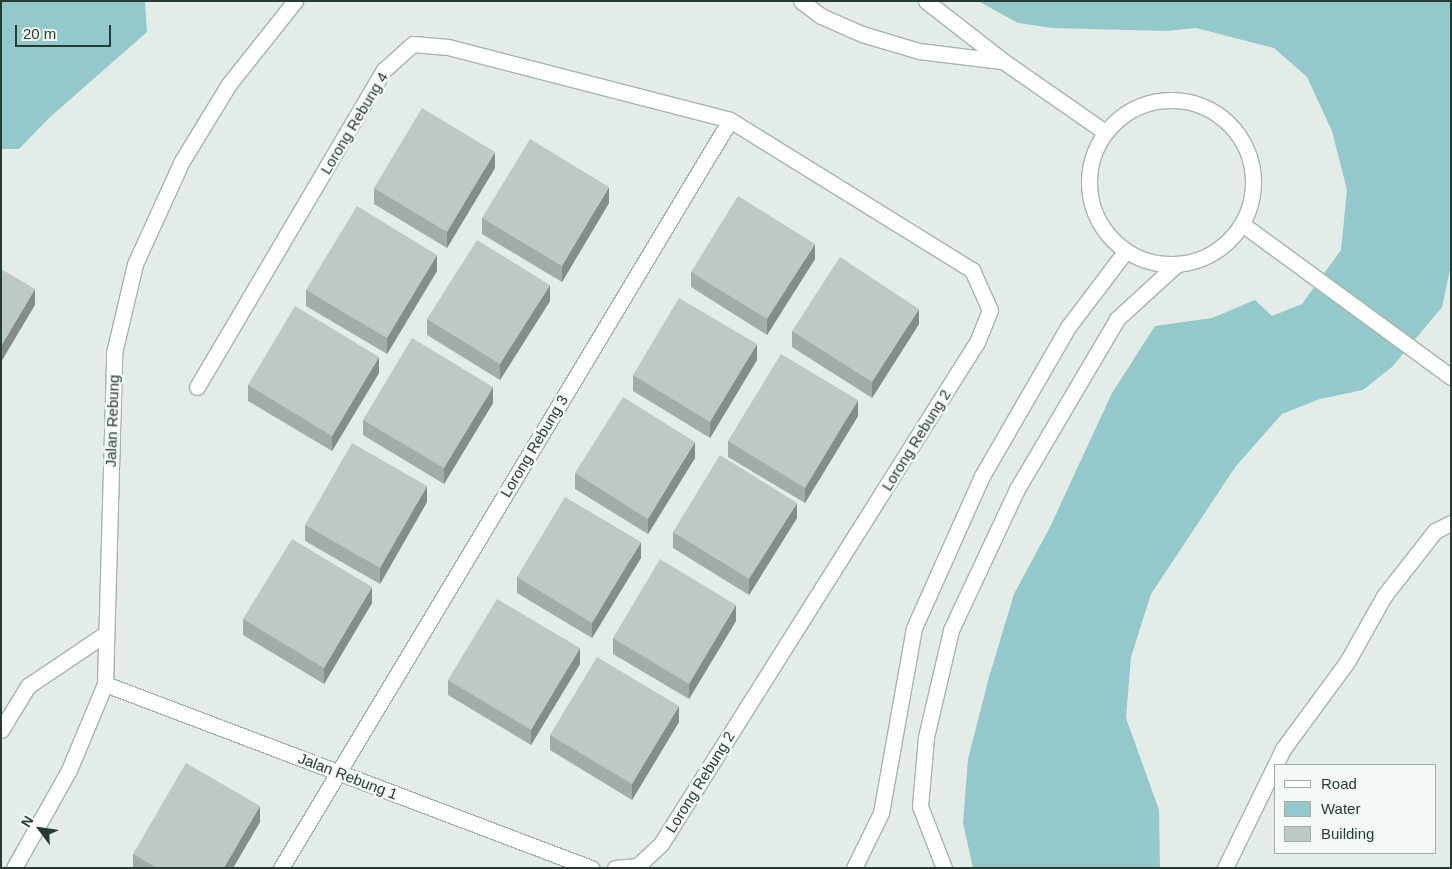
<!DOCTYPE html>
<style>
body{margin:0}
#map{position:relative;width:1452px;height:869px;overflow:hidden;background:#e4ece8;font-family:Helvetica,sans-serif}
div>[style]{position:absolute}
.water>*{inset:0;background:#93c9ca}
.roads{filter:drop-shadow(1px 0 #a7b4ae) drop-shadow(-1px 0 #a7b4ae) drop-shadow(0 1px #a7b4ae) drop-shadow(0 -1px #a7b4ae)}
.lane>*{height:15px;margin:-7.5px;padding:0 7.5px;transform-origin:7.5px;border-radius:7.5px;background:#fff}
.street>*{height:15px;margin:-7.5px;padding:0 7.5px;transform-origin:7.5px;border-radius:7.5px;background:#fff}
.street>.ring{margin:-7.5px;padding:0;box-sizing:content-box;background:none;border:15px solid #fff;border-radius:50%}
.wall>*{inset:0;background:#a3ada8}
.shaded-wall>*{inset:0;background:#848d88}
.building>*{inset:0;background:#bdc9c3}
span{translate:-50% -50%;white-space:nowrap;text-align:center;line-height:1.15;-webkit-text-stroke:5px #f5f9f6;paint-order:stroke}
.street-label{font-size:15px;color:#263c33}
.frame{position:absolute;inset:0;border:2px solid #263c33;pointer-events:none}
.legend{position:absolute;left:1274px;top:764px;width:162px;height:90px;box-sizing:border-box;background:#f5f9f6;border:1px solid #a2ada8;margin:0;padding:6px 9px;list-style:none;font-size:15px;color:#263c33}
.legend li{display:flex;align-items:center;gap:10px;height:25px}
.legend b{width:25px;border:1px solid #a2ada8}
.north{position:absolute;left:15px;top:804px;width:50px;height:50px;-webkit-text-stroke:4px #f5f9f6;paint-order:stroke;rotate:301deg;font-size:14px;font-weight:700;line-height:20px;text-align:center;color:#263c33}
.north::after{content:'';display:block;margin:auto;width:18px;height:22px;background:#263c33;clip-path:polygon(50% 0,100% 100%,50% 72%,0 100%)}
.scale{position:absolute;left:15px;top:25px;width:96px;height:22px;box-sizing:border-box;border:2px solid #263c33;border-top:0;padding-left:6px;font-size:15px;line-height:18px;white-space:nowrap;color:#263c33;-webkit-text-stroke:4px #f5f9f6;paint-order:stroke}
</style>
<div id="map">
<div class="water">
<div style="clip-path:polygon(1px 1px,145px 1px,147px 32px,49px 118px,19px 149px,1px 149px)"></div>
<div style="clip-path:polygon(978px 1px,1451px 1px,1451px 265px,1442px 307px,1392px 367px,1363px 390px,1320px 399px,1282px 414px,1236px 466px,1151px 594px,1131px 657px,1126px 718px,1159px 810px,1160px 868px,973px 868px,963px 823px,968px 759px,989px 677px,1014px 594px,1050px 527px,1112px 393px,1155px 326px,1212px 318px,1255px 300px,1272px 316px,1302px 304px,1341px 250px,1347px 190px,1332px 131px,1307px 77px,1274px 48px,1196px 28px,1166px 31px,1052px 28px,1018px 23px)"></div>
</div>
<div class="roads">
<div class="lane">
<div style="left:1242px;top:224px;width:259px;rotate:36.2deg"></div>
<div style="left:1225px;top:868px;width:132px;rotate:-64deg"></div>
<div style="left:1283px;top:749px;width:108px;rotate:-53.7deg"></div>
<div style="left:1347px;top:662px;width:76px;rotate:-60.7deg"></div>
<div style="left:1384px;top:596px;width:83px;rotate:-51.9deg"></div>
<div style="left:1435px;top:531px;width:18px;rotate:-27deg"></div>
</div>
<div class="street">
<div style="left:801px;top:1px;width:25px;rotate:37deg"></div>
<div style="left:821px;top:16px;width:45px;rotate:23.7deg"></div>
<div style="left:862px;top:34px;width:59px;rotate:16.6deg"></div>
<div style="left:919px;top:51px;width:83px;rotate:7deg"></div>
<div style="left:926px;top:1px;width:98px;rotate:37.9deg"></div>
<div style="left:1003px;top:61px;width:124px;rotate:34.8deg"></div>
<div class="ring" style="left:1089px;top:100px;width:149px;height:149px"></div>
<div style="left:197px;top:387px;width:368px;rotate:-59.5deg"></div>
<div style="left:384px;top:70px;width:39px;rotate:-42deg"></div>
<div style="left:413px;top:44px;width:35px;rotate:5deg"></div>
<div style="left:448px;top:47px;width:291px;rotate:14.5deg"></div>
<div style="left:730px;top:120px;width:285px;rotate:31.8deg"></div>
<div style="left:972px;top:270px;width:44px;rotate:65.8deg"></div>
<div style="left:990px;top:310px;width:35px;rotate:112deg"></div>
<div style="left:977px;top:342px;width:593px;rotate:122.19deg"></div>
<div style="left:661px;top:844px;width:33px;rotate:137deg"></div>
<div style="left:637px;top:866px;width:22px;rotate:175deg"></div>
<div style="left:105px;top:684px;width:520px;rotate:20.74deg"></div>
<div style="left:1px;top:730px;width:52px;rotate:-58.5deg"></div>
<div style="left:28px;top:686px;width:93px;rotate:-34deg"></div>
<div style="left:14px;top:868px;width:112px;rotate:-60.7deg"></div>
<div style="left:69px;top:770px;width:93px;rotate:-67.3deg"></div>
<div style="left:105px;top:684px;width:331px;rotate:-88.4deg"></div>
<div style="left:114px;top:353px;width:91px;rotate:-76.7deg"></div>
<div style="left:135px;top:264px;width:113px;rotate:-65.5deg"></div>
<div style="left:182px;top:161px;width:90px;rotate:-58.6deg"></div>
<div style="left:229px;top:84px;width:106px;rotate:-51.5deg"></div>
<div style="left:281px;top:868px;width:872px;rotate:-59.02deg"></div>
<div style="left:854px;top:868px;width:61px;rotate:-63.9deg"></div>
<div style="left:881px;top:813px;width:188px;rotate:-79.9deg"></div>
<div style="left:914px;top:628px;width:167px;rotate:-65.9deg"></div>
<div style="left:982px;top:476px;width:172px;rotate:-60deg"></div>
<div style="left:1068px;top:327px;width:94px;rotate:-52.8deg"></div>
<div style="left:944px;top:868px;width:66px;rotate:-111.2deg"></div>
<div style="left:920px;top:806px;width:69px;rotate:-85deg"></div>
<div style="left:926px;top:737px;width:110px;rotate:-76.8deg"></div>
<div style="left:951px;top:630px;width:156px;rotate:-64.9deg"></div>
<div style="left:1017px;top:489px;width:197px;rotate:-59.5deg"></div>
<div style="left:1117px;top:319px;width:80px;rotate:-42.5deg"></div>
</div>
</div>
<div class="wall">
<div style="clip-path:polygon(495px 168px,447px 248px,374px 204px,374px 188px)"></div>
<div style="clip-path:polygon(609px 203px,562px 282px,482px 234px,482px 218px)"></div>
<div style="clip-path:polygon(815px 259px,767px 335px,691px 287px,691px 272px)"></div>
<div style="clip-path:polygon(437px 271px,387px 354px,306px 306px,306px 290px)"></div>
<div style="clip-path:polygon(550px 301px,500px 380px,427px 335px,427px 319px)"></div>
<div style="clip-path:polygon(919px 324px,872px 398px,792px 347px,792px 331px)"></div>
<div style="clip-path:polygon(757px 360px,710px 438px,633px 391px,633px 375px)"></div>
<div style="clip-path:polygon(379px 373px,332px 451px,248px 401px,248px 385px)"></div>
<div style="clip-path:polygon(493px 403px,444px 484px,363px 435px,363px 420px)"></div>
<div style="clip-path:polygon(858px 416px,805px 503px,728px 457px,728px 441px)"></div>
<div style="clip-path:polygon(695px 458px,648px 534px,575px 489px,575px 473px)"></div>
<div style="clip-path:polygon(427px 502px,380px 584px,305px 541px,305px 525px)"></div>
<div style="clip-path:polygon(797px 518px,749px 595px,673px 548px,673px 532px)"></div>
<div style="clip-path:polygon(641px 558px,592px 638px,517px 593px,517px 577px)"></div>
<div style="clip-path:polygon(372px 603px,324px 684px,243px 635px,243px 619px)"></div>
<div style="clip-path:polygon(736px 621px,689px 699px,613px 654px,613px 638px)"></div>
<div style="clip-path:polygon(580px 664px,531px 745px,448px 695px,448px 680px)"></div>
<div style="clip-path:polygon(679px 722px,632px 800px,550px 750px,550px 735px)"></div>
<div style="clip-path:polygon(260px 822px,233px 868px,133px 868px,133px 854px)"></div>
</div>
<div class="shaded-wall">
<div style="clip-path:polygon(495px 152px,495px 168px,447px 248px,447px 232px)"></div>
<div style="clip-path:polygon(609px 187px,609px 203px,562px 282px,562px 266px)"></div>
<div style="clip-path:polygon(815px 244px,815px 259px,767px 335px,767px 319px)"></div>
<div style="clip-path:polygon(437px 255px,437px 271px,387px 354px,387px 338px)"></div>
<div style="clip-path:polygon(550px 285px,550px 301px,500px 380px,500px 364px)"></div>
<div style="clip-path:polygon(35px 289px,35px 305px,1px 362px,1px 346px)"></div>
<div style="clip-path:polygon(919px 309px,919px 324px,872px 398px,872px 382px)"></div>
<div style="clip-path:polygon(757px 344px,757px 360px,710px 438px,710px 422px)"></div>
<div style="clip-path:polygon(379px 357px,379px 373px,332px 451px,332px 436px)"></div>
<div style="clip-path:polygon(493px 387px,493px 403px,444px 484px,444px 468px)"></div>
<div style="clip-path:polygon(858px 400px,858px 416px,805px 503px,805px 488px)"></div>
<div style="clip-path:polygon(695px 442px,695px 458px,648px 534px,648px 519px)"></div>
<div style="clip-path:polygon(427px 486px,427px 502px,380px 584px,380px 568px)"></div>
<div style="clip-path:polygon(797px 503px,797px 518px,749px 595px,749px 579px)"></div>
<div style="clip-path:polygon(641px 542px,641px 558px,592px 638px,592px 623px)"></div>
<div style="clip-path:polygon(372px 587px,372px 603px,324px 684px,324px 668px)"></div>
<div style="clip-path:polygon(736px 605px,736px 621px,689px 699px,689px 684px)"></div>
<div style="clip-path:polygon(580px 648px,580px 664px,531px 745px,531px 730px)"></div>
<div style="clip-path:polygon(679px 706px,679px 722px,632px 800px,632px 784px)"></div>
<div style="clip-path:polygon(260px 806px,260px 822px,233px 868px,224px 868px)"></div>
</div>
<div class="building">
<div style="clip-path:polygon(422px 108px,495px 152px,447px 232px,374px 188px)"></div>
<div style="clip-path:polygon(530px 139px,609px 187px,562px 266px,482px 218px)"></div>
<div style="clip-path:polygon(738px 196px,815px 244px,767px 319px,691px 272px)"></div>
<div style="clip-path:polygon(357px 206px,437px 255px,387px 338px,306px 290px)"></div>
<div style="clip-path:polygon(477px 240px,550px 285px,500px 364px,427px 319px)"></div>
<div style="clip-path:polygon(840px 257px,919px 309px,872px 382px,792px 331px)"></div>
<div style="clip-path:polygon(1px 269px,35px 289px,1px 346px)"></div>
<div style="clip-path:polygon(679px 298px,757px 344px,710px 422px,633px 375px)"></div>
<div style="clip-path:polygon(295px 306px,379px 357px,332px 436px,248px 385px)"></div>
<div style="clip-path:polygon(412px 338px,493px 387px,444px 468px,363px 420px)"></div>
<div style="clip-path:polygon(781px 354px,858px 400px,805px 488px,728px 441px)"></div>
<div style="clip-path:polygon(623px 397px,695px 442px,648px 519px,575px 473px)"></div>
<div style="clip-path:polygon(352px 443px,427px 486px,380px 568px,305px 525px)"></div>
<div style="clip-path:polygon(720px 455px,797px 503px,749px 579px,673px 532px)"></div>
<div style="clip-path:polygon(565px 497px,641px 542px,592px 623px,517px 577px)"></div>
<div style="clip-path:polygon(292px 539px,372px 587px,324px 668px,243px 619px)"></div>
<div style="clip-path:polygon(660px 559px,736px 605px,689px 684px,613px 638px)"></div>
<div style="clip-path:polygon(497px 599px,580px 648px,531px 730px,448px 680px)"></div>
<div style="clip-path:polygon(597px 657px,679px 706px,632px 784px,550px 735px)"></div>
<div style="clip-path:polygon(186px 763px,260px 806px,224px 868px,157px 868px,133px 854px)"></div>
</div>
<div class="street-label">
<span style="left:354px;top:123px;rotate:-59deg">Lorong Rebung 4</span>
<span style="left:112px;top:421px;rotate:-88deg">Jalan Rebung</span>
<span style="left:916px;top:440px;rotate:-58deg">Lorong Rebung 2</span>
<span style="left:534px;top:446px;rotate:-59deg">Lorong Rebung 3</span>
<span style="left:348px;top:776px;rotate:21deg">Jalan Rebung 1</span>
<span style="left:700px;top:782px;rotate:-58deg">Lorong Rebung 2</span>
</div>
<div class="frame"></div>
<ul class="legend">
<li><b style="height:6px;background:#fff"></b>Road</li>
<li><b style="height:14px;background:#93c9ca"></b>Water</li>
<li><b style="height:14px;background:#bdc9c3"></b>Building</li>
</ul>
<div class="north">N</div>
<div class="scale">20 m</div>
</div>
